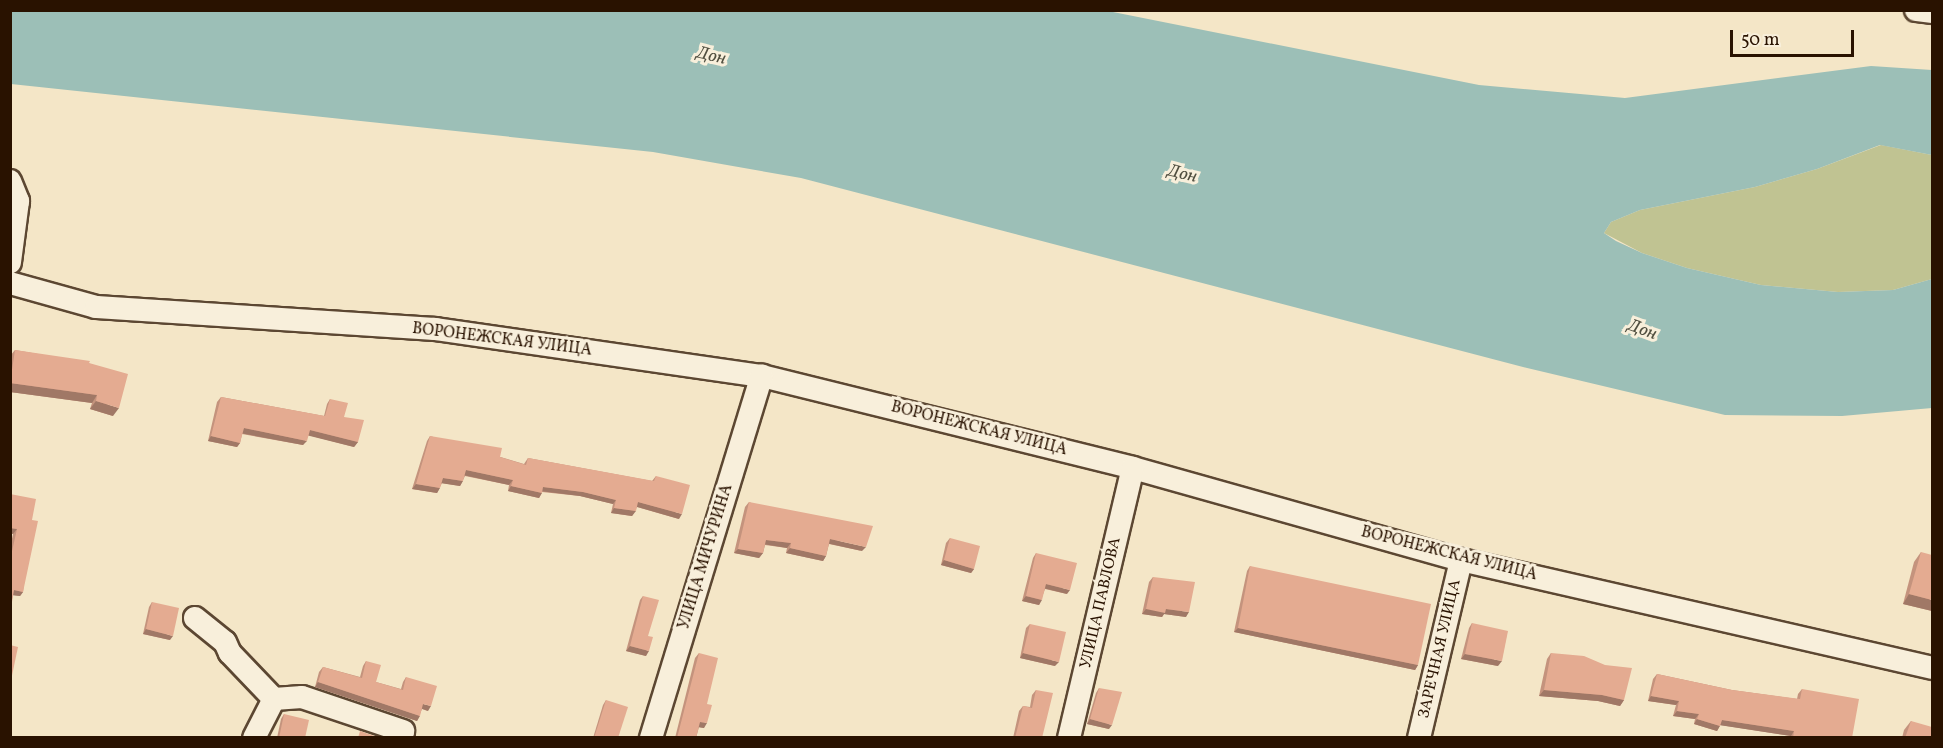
<!DOCTYPE html>
<meta charset="utf-8">
<style>
body{margin:0}
#map{position:relative;width:1943px;height:748px;overflow:hidden;background:#f4e6c7;font-family:Vollkorn,serif}
div>[style]{position:absolute}
.green>*{inset:0;background:#c0c392}
.water>*{inset:0;background:#9cbfb7}
.roads{filter:drop-shadow(2px 0 #5c4732) drop-shadow(-2px 0 #5c4732) drop-shadow(0 2px #5c4732) drop-shadow(0 -2px #5c4732)}
.minor>*{height:22px;margin:-11px;padding:0 11px;transform-origin:11px;border-radius:11px;background:#f8efdb}
.wall>*{inset:0;background:#c4937d}
.shaded-wall>*{inset:0;background:#a07866}
.building>*{inset:0;background:#e4ab91}
span{translate:-50% -50%;white-space:nowrap;text-align:center;line-height:1.15;-webkit-text-stroke:6px #f8efdb;paint-order:stroke}
.street-label{font-size:16px;color:#291200}
.water-label{font-size:18px;color:#514f40;font-style:italic}
.frame{position:absolute;inset:0;border:12px solid #291200;pointer-events:none}
.scale{position:absolute;left:1730px;top:30px;width:124px;height:27px;box-sizing:border-box;border:3px solid #291200;border-top:0;padding-left:8px;font-size:18px;line-height:21px;white-space:nowrap;color:#291200;-webkit-text-stroke:4px #f8efdb;paint-order:stroke}
</style>
<div id="map">
<div class="green">
<div style="clip-path:polygon(1881px 145px,1932px 155px,1932px 279px,1893px 290px,1838px 292px,1761px 285px,1687px 268px,1642px 253px,1604px 233px,1611px 222px,1640px 210px,1755px 187px,1817px 169px)"></div>
</div>
<div class="water">
<div style="clip-path:polygon(11px 10px,1108px 11px,1479px 85px,1625px 98px,1871px 66px,1932px 70px,1932px 155px,1880px 145px,1817px 169px,1755px 187px,1640px 210px,1611px 222px,1604px 233px,1616px 241px,1642px 253px,1687px 268px,1761px 285px,1838px 292px,1893px 290px,1932px 279px,1932px 408px,1842px 416px,1725px 415px,1523px 367px,801px 178px,653px 152px,11px 84px)"></div>
</div>
<div class="roads">
<div class="minor">
<div style="left:1916px;top:10px;width:16px;rotate:7deg"></div>
<div style="left:10px;top:181px;width:22px;rotate:68deg"></div>
<div style="left:18px;top:201px;width:62px;rotate:97.5deg"></div>
<div style="left:10px;top:283px;width:89px;rotate:15.6deg"></div>
<div style="left:96px;top:307px;width:340px;rotate:3.7deg"></div>
<div style="left:435px;top:329px;width:330px;rotate:8.2deg"></div>
<div style="left:762px;top:376px;width:382px;rotate:13.9deg"></div>
<div style="left:1133px;top:468px;width:341px;rotate:15.7deg"></div>
<div style="left:1461px;top:560px;width:483px;rotate:12.9deg"></div>
<div style="left:195px;top:618px;width:38px;rotate:39deg"></div>
<div style="left:225px;top:642px;width:12px;rotate:66deg"></div>
<div style="left:230px;top:653px;width:64px;rotate:46.3deg"></div>
<div style="left:254px;top:738px;width:44px;rotate:-62.9deg"></div>
<div style="left:274px;top:699px;width:28px;rotate:-4deg"></div>
<div style="left:302px;top:697px;width:107px;rotate:18.6deg"></div>
<div style="left:651px;top:738px;width:379px;rotate:-73deg"></div>
<div style="left:1069px;top:738px;width:277px;rotate:-76.7deg"></div>
<div style="left:1419px;top:738px;width:183px;rotate:-76.7deg"></div>
</div>
</div>
<div class="wall">
<div style="clip-path:polygon(15px 350px,89px 363px,113px 416px,90px 409px,92px 403px,10px 392px,10px 356px)"></div>
<div style="clip-path:polygon(221px 397px,324px 416px,327px 404px,330px 399px,344px 417px,358px 442px,354px 447px,308px 435px,303px 445px,242px 434px,240px 443px,237px 447px,208px 441px,217px 402px)"></div>
<div style="clip-path:polygon(430px 436px,524px 464px,528px 458px,652px 481px,656px 476px,679px 519px,637px 507px,632px 516px,611px 513px,613px 504px,580px 496px,542px 492px,539px 498px,508px 491px,509px 485px,465px 476px,460px 486px,442px 483px,437px 493px,412px 489px,427px 441px)"></div>
<div style="clip-path:polygon(10px 494px,32px 520px,23px 592px,20px 596px,13px 595px,10px 608px,10px 548px,13px 534px,10px 533px)"></div>
<div style="clip-path:polygon(749px 502px,862px 551px,829px 544px,826px 556px,823px 561px,786px 553px,787px 548px,765px 545px,763px 553px,759px 558px,734px 553px,745px 507px)"></div>
<div style="clip-path:polygon(950px 538px,974px 569px,971px 573px,941px 565px,946px 543px)"></div>
<div style="clip-path:polygon(1921px 552px,1932px 611px,1903px 604px,1914px 562px)"></div>
<div style="clip-path:polygon(1036px 553px,1067px 594px,1045px 589px,1039px 605px,1022px 601px,1033px 558px)"></div>
<div style="clip-path:polygon(1250px 566px,1418px 665px,1415px 670px,1234px 632px,1247px 571px)"></div>
<div style="clip-path:polygon(1153px 577px,1186px 617px,1164px 614px,1162px 617px,1142px 614px,1149px 582px)"></div>
<div style="clip-path:polygon(643px 596px,648px 636px,646px 656px,626px 651px,640px 600px)"></div>
<div style="clip-path:polygon(152px 602px,170px 640px,143px 634px,149px 607px)"></div>
<div style="clip-path:polygon(1472px 623px,1498px 666px,1461px 659px,1469px 628px)"></div>
<div style="clip-path:polygon(1030px 624px,1055px 666px,1020px 658px,1026px 628px)"></div>
<div style="clip-path:polygon(699px 653px,707px 704px,704px 728px,699px 727px,696px 738px,675px 738px,695px 658px)"></div>
<div style="clip-path:polygon(1551px 653px,1624px 700px,1620px 706px,1598px 701px,1539px 696px,1547px 659px)"></div>
<div style="clip-path:polygon(366px 661px,376px 682px,401px 689px,403px 682px,406px 677px,428px 711px,422px 709px,417px 721px,315px 687px,319px 672px,323px 667px,360px 677px,363px 666px)"></div>
<div style="clip-path:polygon(1657px 674px,1732px 690px,1797px 699px,1798px 694px,1802px 689px,1852px 738px,1790px 738px,1791px 736px,1720px 725px,1717px 731px,1694px 724px,1695px 719px,1673px 716px,1676px 705px,1648px 701px,1653px 679px)"></div>
<div style="clip-path:polygon(1099px 688px,1109px 729px,1087px 724px,1096px 693px)"></div>
<div style="clip-path:polygon(1036px 690px,1042px 738px,1013px 738px,1019px 711px,1023px 706px,1030px 707px,1032px 695px)"></div>
<div style="clip-path:polygon(606px 700px,618px 738px,593px 738px,603px 705px)"></div>
<div style="clip-path:polygon(284px 714px,305px 738px,277px 738px,281px 719px)"></div>
<div style="clip-path:polygon(1911px 721px,1932px 738px,1902px 738px,1904px 730px)"></div>
</div>
<div class="shaded-wall">
<div style="clip-path:polygon(10px 383px,97px 395px,92px 403px,10px 392px)"></div>
<div style="clip-path:polygon(96px 401px,119px 408px,113px 416px,90px 409px)"></div>
<div style="clip-path:polygon(244px 428px,307px 441px,303px 445px,240px 433px)"></div>
<div style="clip-path:polygon(310px 430px,358px 442px,354px 447px,306px 435px)"></div>
<div style="clip-path:polygon(211px 436px,240px 443px,237px 447px,208px 441px)"></div>
<div style="clip-path:polygon(466px 470px,513px 480px,509px 485px,463px 475px)"></div>
<div style="clip-path:polygon(443px 478px,463px 481px,460px 486px,440px 483px)"></div>
<div style="clip-path:polygon(416px 484px,440px 488px,437px 493px,412px 489px)"></div>
<div style="clip-path:polygon(511px 486px,542px 493px,539px 498px,508px 491px)"></div>
<div style="clip-path:polygon(543px 487px,583px 492px,616px 500px,613px 504px,580px 496px,540px 491px)"></div>
<div style="clip-path:polygon(638px 502px,682px 514px,679px 519px,634px 506px)"></div>
<div style="clip-path:polygon(614px 508px,636px 511px,632px 516px,611px 513px)"></div>
<div style="clip-path:polygon(10px 528px,17px 529px,13px 534px,10px 533px)"></div>
<div style="clip-path:polygon(830px 539px,866px 547px,862px 551px,826px 543px)"></div>
<div style="clip-path:polygon(766px 540px,791px 543px,787px 548px,763px 544px)"></div>
<div style="clip-path:polygon(790px 548px,826px 556px,823px 561px,786px 553px)"></div>
<div style="clip-path:polygon(738px 549px,763px 553px,759px 558px,734px 553px)"></div>
<div style="clip-path:polygon(944px 560px,974px 569px,971px 573px,941px 565px)"></div>
<div style="clip-path:polygon(1046px 584px,1070px 590px,1067px 594px,1043px 588px)"></div>
<div style="clip-path:polygon(14px 590px,23px 592px,20px 596px,11px 595px)"></div>
<div style="clip-path:polygon(1909px 594px,1932px 600px,1932px 611px,1903px 604px)"></div>
<div style="clip-path:polygon(1026px 596px,1042px 600px,1039px 605px,1022px 601px)"></div>
<div style="clip-path:polygon(1146px 609px,1166px 609px,1189px 612px,1186px 617px,1164px 614px,1162px 617px,1142px 614px)"></div>
<div style="clip-path:polygon(1238px 628px,1418px 665px,1415px 670px,1234px 632px)"></div>
<div style="clip-path:polygon(146px 629px,173px 636px,170px 640px,143px 634px)"></div>
<div style="clip-path:polygon(630px 646px,649px 651px,646px 656px,626px 651px)"></div>
<div style="clip-path:polygon(1023px 653px,1059px 662px,1055px 666px,1020px 658px)"></div>
<div style="clip-path:polygon(1465px 654px,1502px 661px,1498px 666px,1461px 659px)"></div>
<div style="clip-path:polygon(318px 682px,420px 716px,417px 721px,315px 687px)"></div>
<div style="clip-path:polygon(1544px 690px,1602px 695px,1624px 700px,1620px 706px,1598px 701px,1539px 696px)"></div>
<div style="clip-path:polygon(1651px 696px,1679px 701px,1676px 705px,1648px 701px)"></div>
<div style="clip-path:polygon(423px 704px,431px 706px,428px 711px,420px 708px)"></div>
<div style="clip-path:polygon(1677px 711px,1699px 714px,1695px 719px,1673px 716px)"></div>
<div style="clip-path:polygon(1090px 719px,1112px 725px,1109px 729px,1087px 724px)"></div>
<div style="clip-path:polygon(1697px 719px,1720px 726px,1717px 731px,1694px 724px)"></div>
<div style="clip-path:polygon(1722px 720px,1794px 731px,1791px 736px,1719px 725px)"></div>
<div style="clip-path:polygon(700px 722px,707px 723px,704px 728px,697px 727px)"></div>
</div>
<div class="building">
<div style="clip-path:polygon(15px 350px,90px 361px,89px 363px,128px 374px,119px 408px,96px 401px,97px 395px,10px 383px)"></div>
<div style="clip-path:polygon(221px 397px,325px 416px,330px 399px,348px 403px,344px 417px,364px 420px,358px 442px,310px 430px,307px 441px,244px 428px,240px 443px,211px 436px)"></div>
<div style="clip-path:polygon(430px 436px,502px 448px,500px 457px,526px 465px,528px 458px,654px 481px,656px 476px,690px 485px,682px 514px,638px 502px,636px 511px,614px 508px,616px 500px,583px 492px,543px 487px,542px 493px,511px 486px,513px 480px,466px 470px,463px 481px,443px 478px,440px 488px,416px 484px)"></div>
<div style="clip-path:polygon(10px 494px,36px 499px,32px 520px,38px 521px,23px 592px,14px 590px,11px 608px,10px 560px,17px 529px,10px 528px)"></div>
<div style="clip-path:polygon(749px 502px,873px 526px,866px 547px,830px 539px,826px 556px,790px 548px,791px 543px,766px 540px,763px 553px,738px 549px)"></div>
<div style="clip-path:polygon(950px 538px,980px 546px,974px 569px,944px 560px)"></div>
<div style="clip-path:polygon(1921px 552px,1932px 555px,1932px 600px,1909px 594px)"></div>
<div style="clip-path:polygon(1036px 553px,1077px 563px,1070px 590px,1046px 584px,1042px 600px,1026px 596px)"></div>
<div style="clip-path:polygon(1250px 566px,1431px 604px,1418px 665px,1238px 628px)"></div>
<div style="clip-path:polygon(1153px 577px,1195px 582px,1189px 612px,1166px 609px,1165px 613px,1146px 609px)"></div>
<div style="clip-path:polygon(643px 596px,659px 600px,648px 636px,653px 637px,649px 651px,630px 646px)"></div>
<div style="clip-path:polygon(152px 602px,179px 608px,173px 636px,146px 629px)"></div>
<div style="clip-path:polygon(1472px 623px,1508px 631px,1502px 661px,1465px 654px)"></div>
<div style="clip-path:polygon(1030px 624px,1066px 632px,1059px 662px,1023px 653px)"></div>
<div style="clip-path:polygon(10px 645px,18px 647px,10px 685px)"></div>
<div style="clip-path:polygon(699px 653px,718px 658px,707px 704px,712px 705px,707px 723px,700px 722px,696px 738px,677px 738px)"></div>
<div style="clip-path:polygon(1551px 653px,1584px 656px,1605px 665px,1632px 668px,1624px 700px,1602px 695px,1544px 690px)"></div>
<div style="clip-path:polygon(366px 661px,381px 665px,376px 682px,403px 690px,406px 677px,437px 686px,431px 706px,423px 704px,420px 716px,318px 682px,323px 667px,362px 678px)"></div>
<div style="clip-path:polygon(1657px 674px,1732px 690px,1800px 699px,1802px 689px,1859px 699px,1852px 738px,1828px 738px,1817px 736px,1817px 738px,1793px 738px,1794px 731px,1722px 720px,1720px 726px,1697px 719px,1699px 714px,1677px 711px,1679px 701px,1651px 696px)"></div>
<div style="clip-path:polygon(1099px 688px,1122px 692px,1112px 725px,1090px 719px)"></div>
<div style="clip-path:polygon(1036px 690px,1053px 693px,1042px 738px,1015px 738px,1023px 706px,1032px 708px)"></div>
<div style="clip-path:polygon(606px 700px,628px 707px,618px 738px,594px 738px)"></div>
<div style="clip-path:polygon(284px 714px,309px 720px,305px 738px,279px 738px)"></div>
<div style="clip-path:polygon(1911px 721px,1932px 727px,1932px 738px,1905px 738px)"></div>
<div style="clip-path:polygon(360px 731px,380px 738px,358px 738px)"></div>
</div>
<div class="street-label">
<span style="left:502px;top:340px;rotate:7deg">ВОРОНЕЖСКАЯ УЛИЦА</span>
<span style="left:979px;top:429px;rotate:14deg">ВОРОНЕЖСКАЯ УЛИЦА</span>
<span style="left:1449px;top:554px;rotate:14deg">ВОРОНЕЖСКАЯ УЛИЦА</span>
<span style="left:706px;top:557px;rotate:-73deg">УЛИЦА МИЧУРИНА</span>
<span style="left:1101px;top:603px;rotate:-77deg">УЛИЦА ПАВЛОВА</span>
<span style="left:1440px;top:649px;rotate:-77deg">ЗАРЕЧНАЯ УЛИЦА</span>
</div>
<div class="water-label">
<span style="left:711px;top:57px;rotate:14deg">Дон</span>
<span style="left:1182px;top:175px;rotate:14deg">Дон</span>
<span style="left:1642px;top:331px;rotate:20deg">Дон</span>
</div>
<div class="frame"></div>
<div class="scale">50 m</div>
</div>
